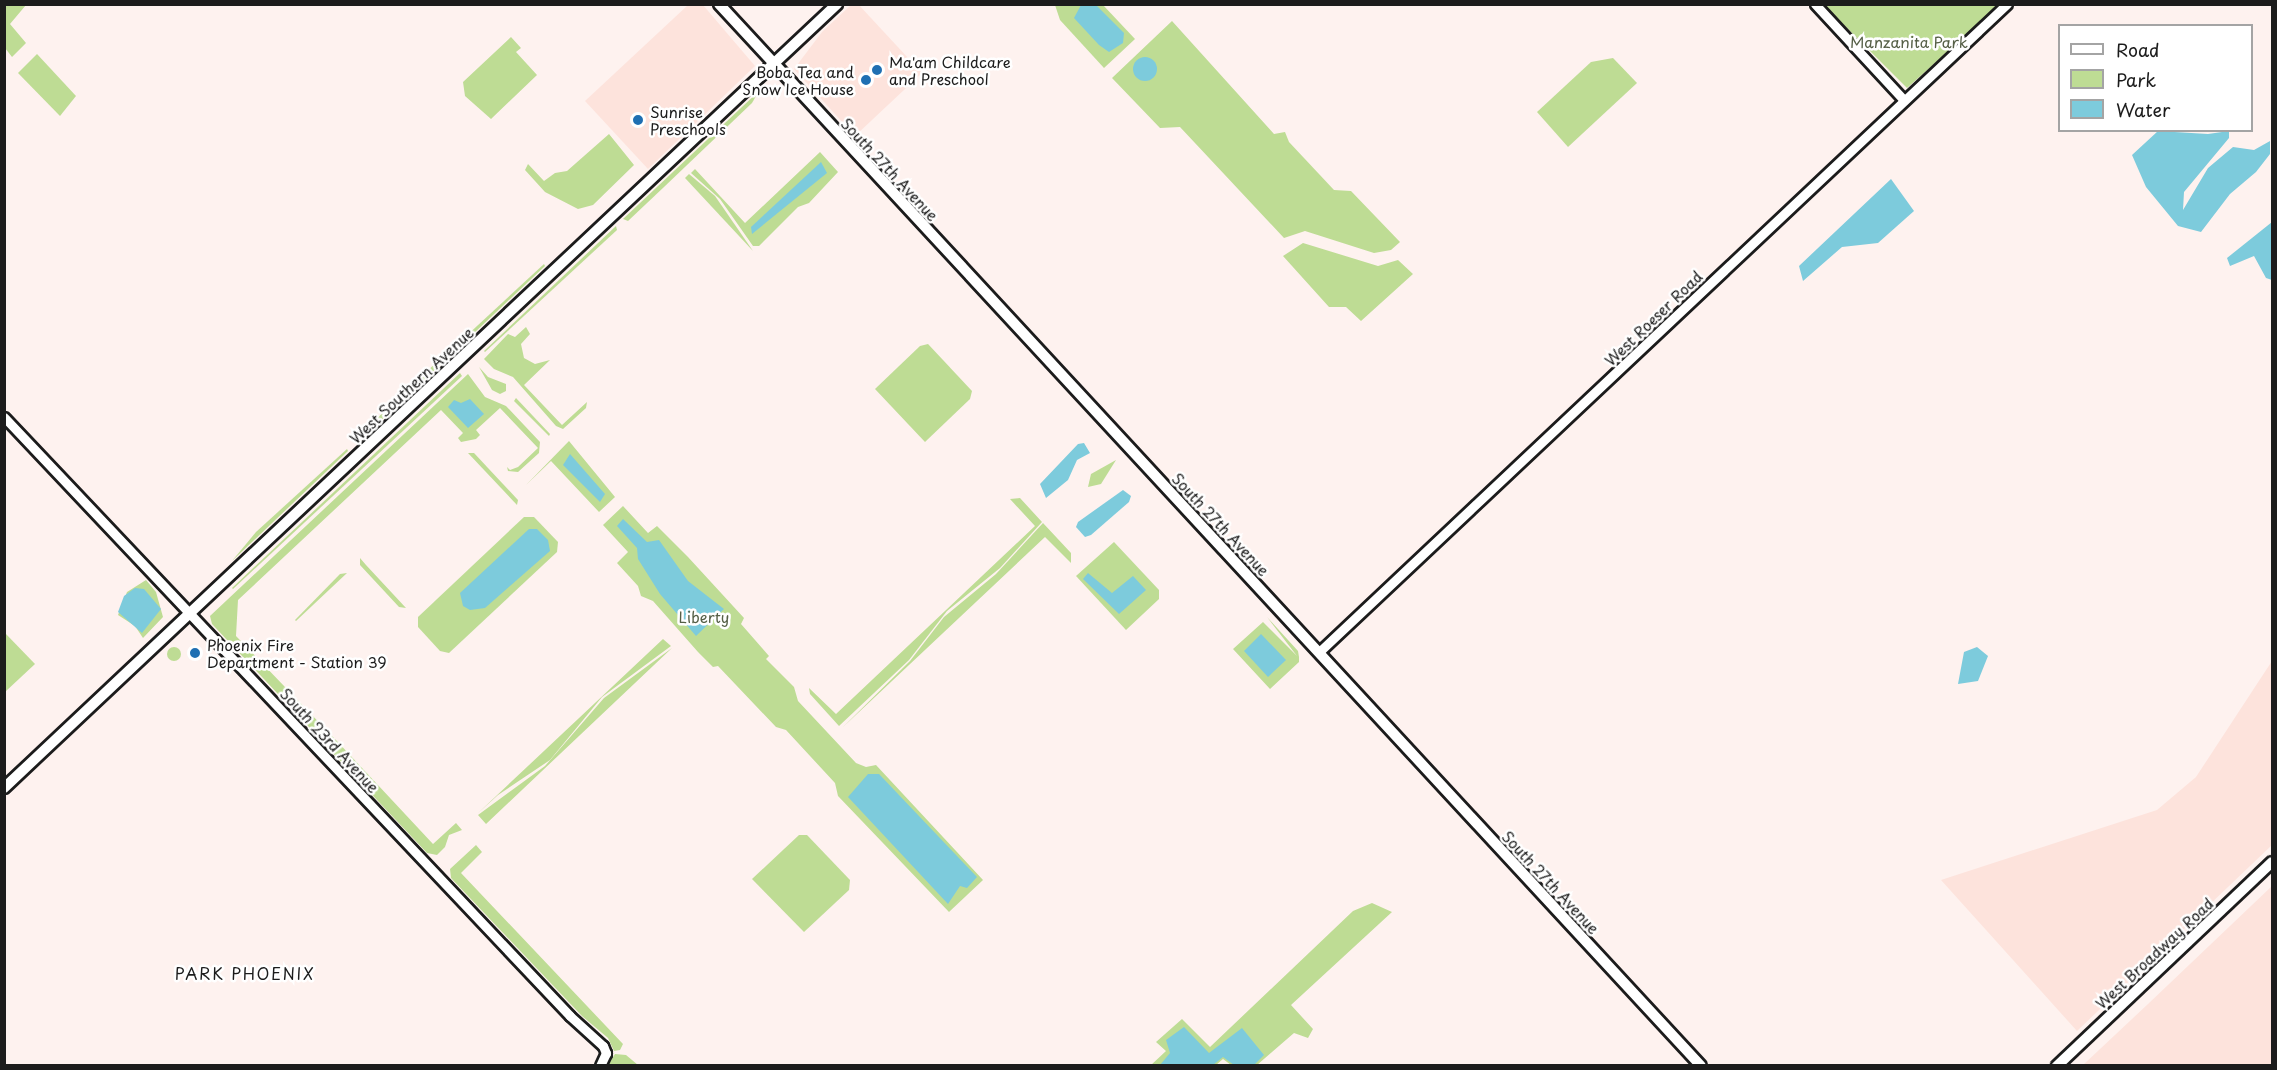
<!DOCTYPE html>
<style>
body{margin:0}
#map{position:relative;width:2277px;height:1070px;overflow:hidden;background:#fef2ef;font-family:"Playpen Sans",sans-serif}
div>[style]{position:absolute}
.built>*{inset:0;background:#fde3dc}
.green>*{inset:0;background:#bedc94}
.round{border-radius:50%}
.water>*{inset:0;background:#7dcbdc}
.roads{filter:drop-shadow(2px 0 #1c1c1c) drop-shadow(-2px 0 #1c1c1c) drop-shadow(0 2px #1c1c1c) drop-shadow(0 -2px #1c1c1c)}
.tertiary>*{height:9px;margin:-4.5px;padding:0 4.5px;transform-origin:4.5px;border-radius:4.5px;background:#fff}
.secondary>*{height:10px;margin:-5px;padding:0 5px;transform-origin:5px;border-radius:5px;background:#fff}
.dots>*{width:16px;height:16px;translate:-50% -50%;box-sizing:border-box;border:3px solid #fff;border-radius:50%}
span{translate:-50% -50%;white-space:nowrap;text-align:center;line-height:1.15;-webkit-text-stroke:5px #fff;paint-order:stroke}
.park-label{font-size:15px;color:#555f46}
.poi-label{font-size:15px;color:#1c1c1c}
.left{translate:0 -50%;text-align:left}
.right{translate:-100% -50%;text-align:right}
.street-label{font-size:15px;color:#1c1c1c}
.neighbourhood-label{font-size:16px;color:#1c1c1c;letter-spacing:1.5px}
.frame{position:absolute;inset:0;border:6px solid #1c1c1c;pointer-events:none}
.legend{position:absolute;left:2058px;top:24px;width:195px;height:108px;box-sizing:border-box;background:#fff;border:2px solid #a4a4a4;margin:0;padding:8px 10px;list-style:none;font-size:18px;color:#1c1c1c}
.legend li{display:flex;align-items:center;gap:12px;height:30px}
.legend b{width:30px;border:2px solid #a4a4a4}
</style>
<div id="map">
<div class="built">
<div style="clip-path:polygon(858px 4px,922px 73px,855px 136px,794px 69px,822px 32px,851px 5px)"></div>
<div style="clip-path:polygon(688px 5px,703px 5px,755px 66px,648px 169px,585px 101px)"></div>
<div style="clip-path:polygon(2272px 661px,2272px 845px,2077px 1031px,1941px 880px,2157px 810px,2196px 777px)"></div>
<div style="clip-path:polygon(2272px 886px,2272px 1065px,2083px 1065px,2148px 1004px)"></div>
</div>
<div class="green">
<div style="clip-path:polygon(5px 4px,26px 5px,10px 24px,26px 43px,12px 57px,5px 48px)"></div>
<div style="clip-path:polygon(1055px 5px,1103px 5px,1135px 39px,1104px 68px,1060px 20px)"></div>
<div style="clip-path:polygon(1824px 5px,2000px 5px,1907px 88px)"></div>
<div style="clip-path:polygon(1172px 21px,1274px 134px,1285px 132px,1289px 142px,1334px 190px,1351px 191px,1400px 242px,1391px 250px,1374px 253px,1305px 231px,1284px 238px,1180px 127px,1160px 128px,1112px 78px)"></div>
<div style="clip-path:polygon(511px 37px,521px 48px,516px 52px,537px 75px,491px 119px,465px 96px,463px 82px)"></div>
<div style="clip-path:polygon(37px 54px,76px 96px,60px 116px,18px 73px)"></div>
<div style="clip-path:polygon(1613px 58px,1637px 83px,1568px 147px,1537px 112px,1591px 62px)"></div>
<div style="clip-path:polygon(759px 91px,752px 103px,664px 187px,628px 221px,623px 219px)"></div>
<div style="clip-path:polygon(609px 134px,634px 165px,593px 205px,578px 209px,545px 192px,525px 170px,528px 164px,544px 181px,555px 173px,567px 171px)"></div>
<div style="clip-path:polygon(820px 152px,838px 172px,809px 203px,798px 207px,759px 246px,753px 246px,720px 199px,691px 173px,695px 169px,745px 223px)"></div>
<div style="clip-path:polygon(689px 174px,715px 196px,753px 251px,685px 178px)"></div>
<div style="clip-path:polygon(616px 226px,617px 230px,485px 352px,484px 351px)"></div>
<div style="clip-path:polygon(1303px 243px,1378px 266px,1398px 260px,1413px 274px,1361px 321px,1346px 307px,1329px 307px,1283px 256px)"></div>
<div style="clip-path:polygon(544px 264px,545px 266px,452px 354px,450px 351px)"></div>
<div style="clip-path:polygon(526px 327px,530px 334px,521px 344px,524px 358px,535px 364px,550px 360px,524px 385px,562px 425px,587px 402px,586px 408px,563px 429px,556px 426px,513px 377px,494px 369px,484px 359px,508px 334px,515px 337px)"></div>
<div style="clip-path:polygon(928px 344px,972px 391px,970px 399px,925px 442px,875px 389px,920px 346px)"></div>
<div style="clip-path:polygon(440px 359px,443px 362px,357px 443px,371px 424px)"></div>
<div style="clip-path:polygon(479px 367px,488px 377px,506px 384px,506px 391px,500px 394px,492px 390px)"></div>
<div style="clip-path:polygon(460px 373px,462px 376px,233px 589px,232px 588px)"></div>
<div style="clip-path:polygon(468px 374px,485px 397px,506px 406px,540px 442px,539px 453px,518px 472px,508px 471px,507px 467px,510px 470px,518px 467px,538px 448px,500px 408px,476px 430px,480px 435px,476px 439px,461px 442px,458px 438px,463px 433px,441px 410px,238px 600px,236px 636px,334px 738px,326px 745px,212px 624px,210px 616px)"></div>
<div style="clip-path:polygon(516px 398px,550px 434px,549px 436px,514px 401px)"></div>
<div style="clip-path:polygon(569px 441px,615px 497px,599px 512px,551px 461px,526px 485px)"></div>
<div style="clip-path:polygon(347px 449px,348px 451px,232px 561px,256px 532px)"></div>
<div style="clip-path:polygon(468px 453px,474px 453px,518px 500px,517px 505px)"></div>
<div style="clip-path:polygon(1116px 460px,1101px 484px,1088px 487px,1091px 474px)"></div>
<div style="clip-path:polygon(1020px 498px,1042px 522px,1000px 568px,947px 611px,909px 660px,839px 726px,810px 694px,809px 688px,836px 714px,1035px 526px,1010px 499px)"></div>
<div style="clip-path:polygon(623px 506px,648px 533px,657px 526px,688px 557px,744px 618px,741px 624px,769px 656px,766px 659px,794px 687px,798px 701px,856px 763px,866px 767px,876px 765px,983px 880px,949px 912px,838px 796px,835px 783px,786px 730px,776px 727px,718px 666px,713px 667px,698px 652px,653px 601px,641px 596px,638px 586px,617px 563px,628px 552px,603px 525px)"></div>
<div style="clip-path:polygon(524px 517px,534px 517px,558px 542px,557px 552px,449px 653px,440px 651px,418px 627px,418px 617px)"></div>
<div style="clip-path:polygon(1043px 523px,1071px 553px,1071px 563px,1045px 537px,842px 728px,910px 661px,944px 617px,996px 574px)"></div>
<div style="clip-path:polygon(1114px 542px,1159px 590px,1159px 599px,1126px 630px,1076px 576px)"></div>
<div style="clip-path:polygon(360px 558px,366px 565px,406px 608px,399px 607px,360px 565px)"></div>
<div style="clip-path:polygon(347px 573px,296px 621px,295px 620px,340px 574px)"></div>
<div style="clip-path:polygon(146px 580px,156px 592px,163px 617px,143px 638px,135px 626px,118px 615px,127px 592px)"></div>
<div style="clip-path:polygon(1267px 617px,1298px 651px,1299px 657px,1299px 662px,1270px 689px,1233px 649px,1263px 622px,1297px 656px)"></div>
<div style="clip-path:polygon(4px 632px,35px 664px,5px 692px,4px 692px)"></div>
<div style="clip-path:polygon(663px 639px,671px 646px,602px 697px,550px 760px,498px 795px,477px 814px)"></div>
<div class="round" style="left:167px;top:647px;width:14px;height:14px"></div>
<div style="clip-path:polygon(672px 648px,486px 824px,478px 815px,545px 766px,604px 698px)"></div>
<div style="clip-path:polygon(335px 739px,433px 844px,456px 823px,462px 830px,449px 835px,445px 847px,437px 855px,427px 853px,327px 747px)"></div>
<div style="clip-path:polygon(799px 835px,807px 835px,850px 880px,849px 890px,804px 932px,752px 879px)"></div>
<div style="clip-path:polygon(476px 845px,482px 852px,461px 873px,623px 1044px,620px 1050px,614px 1051px,608px 1038px,582px 1016px,451px 878px,450px 869px)"></div>
<div style="clip-path:polygon(1372px 903px,1392px 912px,1291px 1005px,1313px 1029px,1308px 1038px,1294px 1033px,1257px 1065px,1231px 1065px,1223px 1059px,1216px 1065px,1150px 1066px,1166px 1051px,1156px 1042px,1182px 1019px,1210px 1047px,1353px 911px)"></div>
<div style="clip-path:polygon(615px 1054px,626px 1055px,638px 1065px,608px 1065px)"></div>
</div>
<div class="water">
<div style="clip-path:polygon(1081px 5px,1096px 5px,1124px 33px,1123px 43px,1109px 52px,1099px 45px,1074px 18px)"></div>
<div class="round" style="left:1133px;top:57px;width:24px;height:24px"></div>
<div style="clip-path:polygon(2158px 131px,2208px 134px,2229px 131px,2229px 138px,2184px 192px,2183px 210px,2208px 168px,2233px 147px,2254px 150px,2270px 141px,2270px 154px,2256px 172px,2230px 194px,2201px 232px,2178px 226px,2146px 187px,2132px 155px)"></div>
<div style="clip-path:polygon(821px 162px,827px 173px,752px 234px,751px 227px)"></div>
<div style="clip-path:polygon(1891px 179px,1914px 211px,1878px 243px,1842px 247px,1803px 281px,1799px 266px)"></div>
<div style="clip-path:polygon(2272px 222px,2272px 280px,2266px 278px,2254px 256px,2230px 266px,2227px 258px)"></div>
<div style="clip-path:polygon(470px 399px,484px 414px,468px 428px,448px 407px,454px 400px,461px 403px)"></div>
<div style="clip-path:polygon(1084px 443px,1090px 453px,1077px 460px,1068px 480px,1046px 498px,1040px 484px,1078px 444px)"></div>
<div style="clip-path:polygon(570px 454px,605px 494px,600px 502px,563px 465px)"></div>
<div style="clip-path:polygon(1123px 490px,1131px 496px,1129px 502px,1091px 535px,1085px 537px,1076px 527px,1078px 522px)"></div>
<div style="clip-path:polygon(623px 519px,647px 542px,659px 540px,688px 581px,724px 609px,696px 636px,660px 594px,638px 559px,637px 548px,617px 526px)"></div>
<div style="clip-path:polygon(529px 529px,537px 529px,548px 540px,550px 551px,485px 608px,470px 610px,463px 606px,460px 593px)"></div>
<div style="clip-path:polygon(1088px 573px,1112px 593px,1133px 576px,1146px 590px,1119px 614px,1083px 579px)"></div>
<div style="clip-path:polygon(135px 588px,144px 589px,161px 609px,142px 633px,118px 612px,124px 596px)"></div>
<div style="clip-path:polygon(1261px 634px,1286px 660px,1268px 677px,1244px 651px)"></div>
<div style="clip-path:polygon(1977px 647px,1988px 656px,1978px 681px,1958px 684px,1964px 652px)"></div>
<div style="clip-path:polygon(868px 774px,879px 774px,977px 877px,967px 888px,960px 886px,948px 904px,848px 797px)"></div>
<div style="clip-path:polygon(1184px 1027px,1209px 1053px,1242px 1028px,1264px 1055px,1254px 1065px,1234px 1065px,1223px 1057px,1213px 1065px,1160px 1065px,1170px 1053px,1166px 1040px)"></div>
</div>
<div class="roads">
<div class="tertiary">
<div style="left:1815px;top:4px;width:131px;rotate:47.2deg"></div>
<div style="left:4px;top:417px;width:824px;rotate:46.62deg"></div>
<div style="left:570px;top:1016px;width:45px;rotate:42.3deg"></div>
<div style="left:603px;top:1046px;width:8px;rotate:67deg"></div>
<div style="left:606px;top:1053px;width:14px;rotate:115deg"></div>
<div style="left:1319px;top:652px;width:945px;rotate:-43.29deg"></div>
</div>
<div class="secondary">
<div style="left:719px;top:4px;width:1446px;rotate:47.24deg"></div>
<div style="left:4px;top:788px;width:1144px;rotate:-43.26deg"></div>
<div style="left:2057px;top:1066px;width:296px;rotate:-43.5deg"></div>
</div>
</div>
<div class="dots">
<div style="left:877px;top:70px;background:#1f6fb2"></div>
<div style="left:866px;top:80px;background:#1f6fb2"></div>
<div style="left:638px;top:120px;background:#1f6fb2"></div>
<div style="left:195px;top:653px;background:#1f6fb2"></div>
</div>
<div class="park-label">
<span style="left:1909px;top:42px">Manzanita Park</span>
<span style="left:704px;top:617px">Liberty</span>
</div>
<div class="poi-label">
<span class="left" style="left:889px;top:70px">Ma'am Childcare<br>and Preschool</span>
<span class="right" style="left:854px;top:80px">Boba Tea and<br>Snow Ice House</span>
<span class="left" style="left:650px;top:120px">Sunrise<br>Preschools</span>
<span class="left" style="left:207px;top:653px">Phoenix Fire<br>Department - Station 39</span>
</div>
<div class="street-label">
<span style="left:890px;top:169px;rotate:47deg">South 27th Avenue</span>
<span style="left:1653px;top:318px;rotate:-44deg">West Roeser Road</span>
<span style="left:411px;top:385px;rotate:-43deg">West Southern Avenue</span>
<span style="left:1221px;top:524px;rotate:47deg">South 27th Avenue</span>
<span style="left:330px;top:740px;rotate:47deg">South 23rd Avenue</span>
<span style="left:1551px;top:882px;rotate:47deg">South 27th Avenue</span>
<span style="left:2154px;top:953px;rotate:-43deg">West Broadway Road</span>
</div>
<div class="neighbourhood-label">
<span style="left:245px;top:973px">PARK PHOENIX</span>
</div>
<div class="frame"></div>
<ul class="legend">
<li><b style="height:8px;background:#fff"></b>Road</li>
<li><b style="height:16px;background:#bedc94"></b>Park</li>
<li><b style="height:16px;background:#7dcbdc"></b>Water</li>
</ul>
</div>
